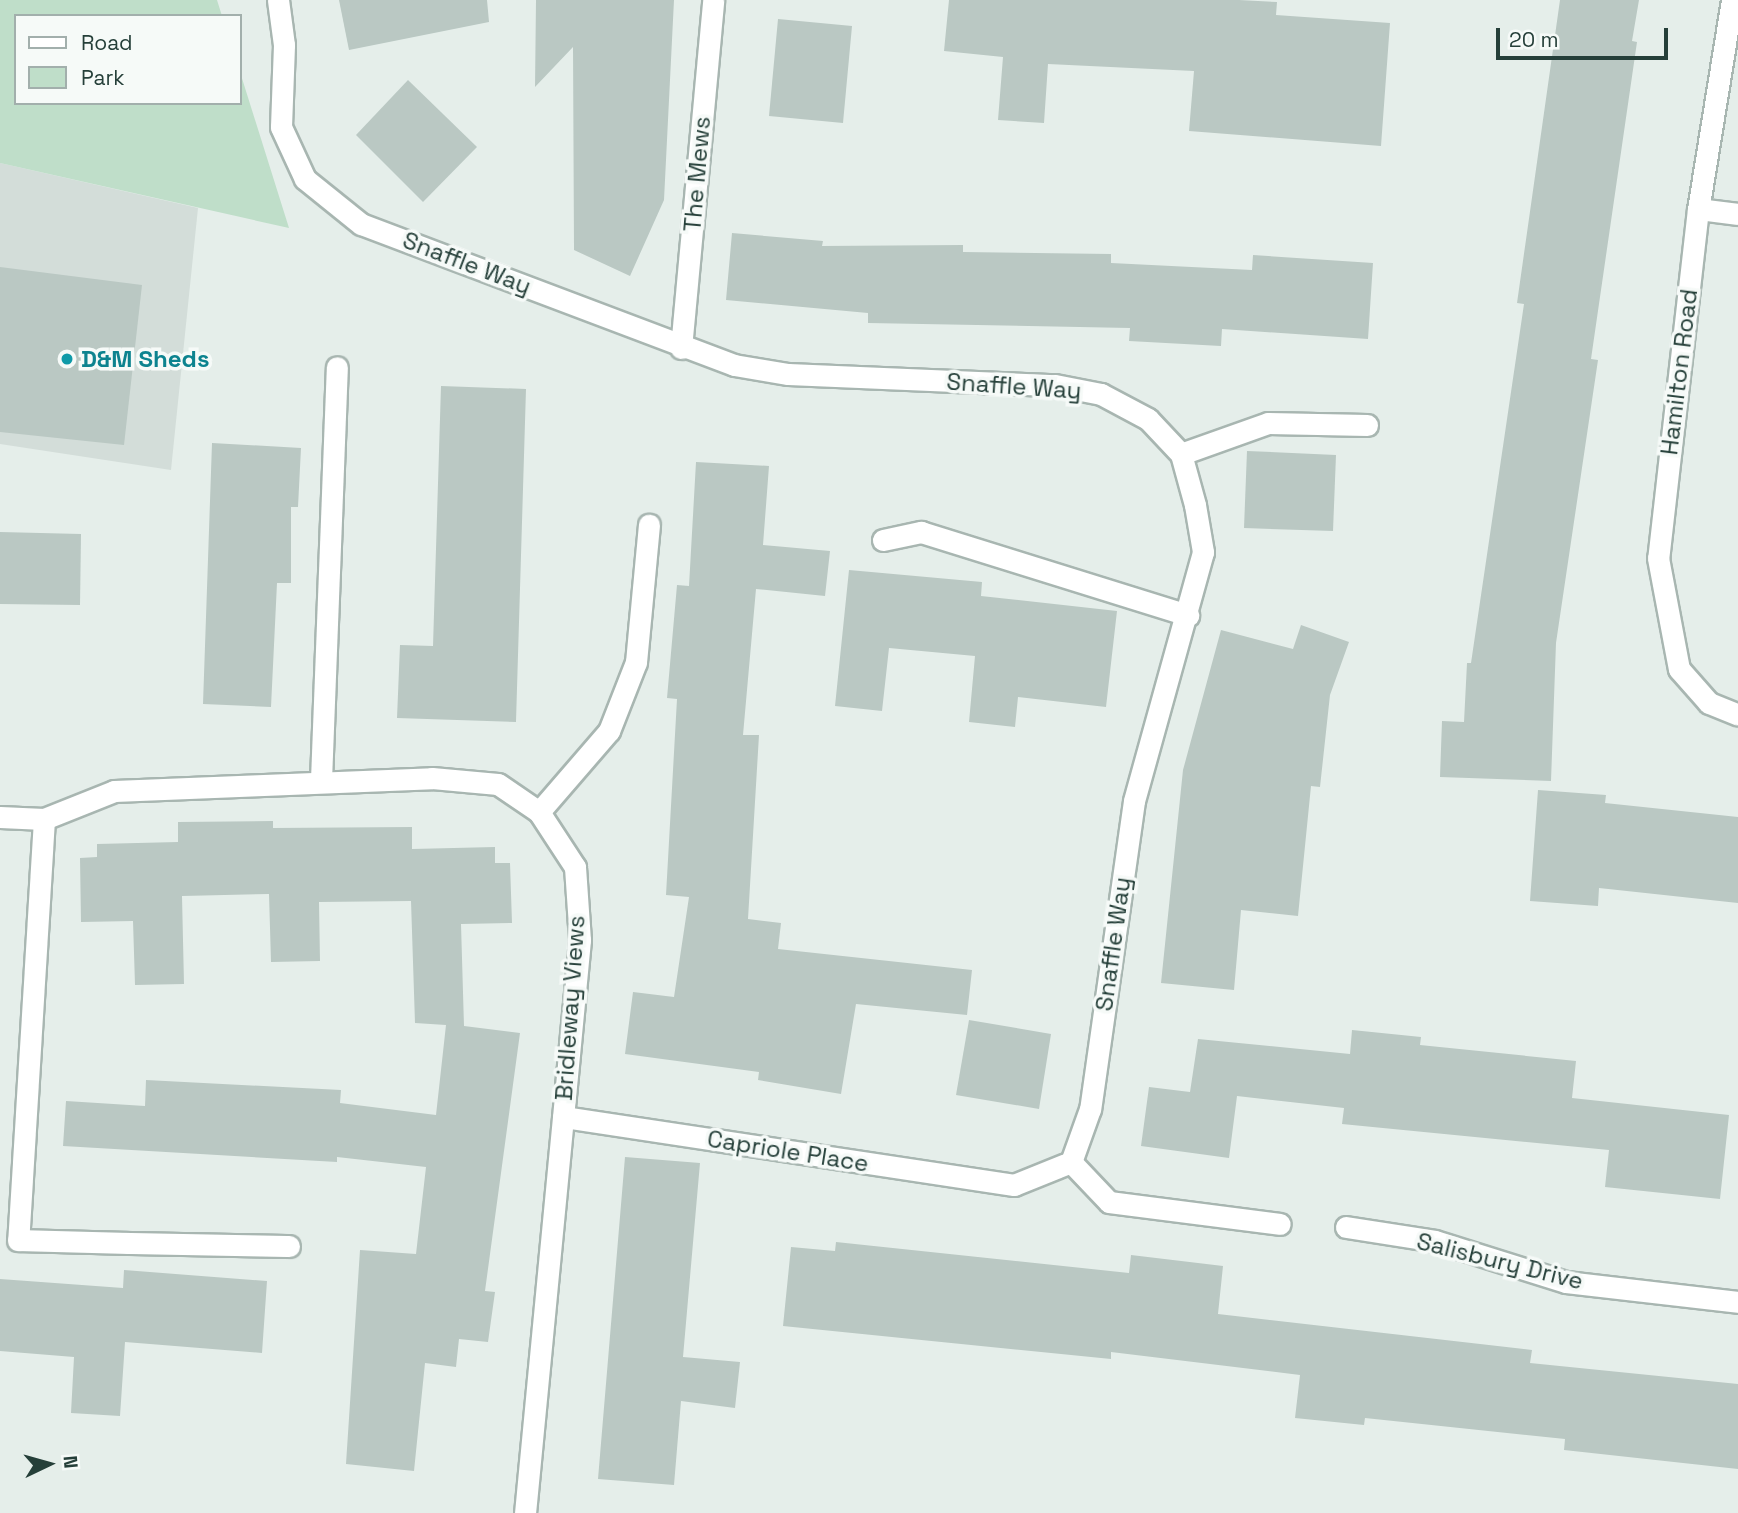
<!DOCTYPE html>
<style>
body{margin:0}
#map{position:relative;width:1738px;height:1513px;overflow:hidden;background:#e5eeea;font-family:"Space Grotesk",sans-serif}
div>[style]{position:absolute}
.built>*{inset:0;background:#d3ddd9}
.green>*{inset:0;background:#bfdec9}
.building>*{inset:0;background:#bac8c3}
.roads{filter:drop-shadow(2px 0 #a8b6b1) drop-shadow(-2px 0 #a8b6b1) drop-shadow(0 2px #a8b6b1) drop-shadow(0 -2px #a8b6b1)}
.lane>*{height:21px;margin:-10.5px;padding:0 10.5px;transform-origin:10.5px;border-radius:10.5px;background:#fff}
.street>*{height:21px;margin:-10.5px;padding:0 10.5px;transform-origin:10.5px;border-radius:10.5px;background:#fff}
.dots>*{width:19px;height:19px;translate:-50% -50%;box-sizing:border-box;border:4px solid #f6faf8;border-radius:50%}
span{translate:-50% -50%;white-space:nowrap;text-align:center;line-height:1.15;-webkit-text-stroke:7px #f6faf8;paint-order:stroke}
.street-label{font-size:24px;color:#253f39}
.culture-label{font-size:24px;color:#0d838f;font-weight:700}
.left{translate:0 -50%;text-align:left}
.legend{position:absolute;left:14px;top:14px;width:228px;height:91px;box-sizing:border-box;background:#f6faf8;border:2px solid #a2afac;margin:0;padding:9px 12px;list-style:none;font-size:21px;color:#253f39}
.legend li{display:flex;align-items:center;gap:14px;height:35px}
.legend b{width:35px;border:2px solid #a2afac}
.north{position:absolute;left:14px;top:1429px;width:70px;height:70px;-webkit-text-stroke:5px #f6faf8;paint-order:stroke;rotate:85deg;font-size:19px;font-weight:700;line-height:28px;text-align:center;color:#253f39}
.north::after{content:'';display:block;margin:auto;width:24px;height:32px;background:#253f39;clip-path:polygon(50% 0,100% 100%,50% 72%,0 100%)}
.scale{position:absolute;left:1496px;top:28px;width:172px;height:32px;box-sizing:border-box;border:4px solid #253f39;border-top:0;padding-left:9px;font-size:21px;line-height:24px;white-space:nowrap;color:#253f39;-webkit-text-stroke:5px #f6faf8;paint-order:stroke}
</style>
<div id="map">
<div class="built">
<div style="clip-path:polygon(0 163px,198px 208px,171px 470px,0 444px)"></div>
</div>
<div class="green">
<div style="clip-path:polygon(0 0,217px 0,222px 16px,16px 16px,16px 103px,240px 103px,240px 72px,289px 228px,0 163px)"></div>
</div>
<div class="building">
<div style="clip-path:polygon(339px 0,487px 0,489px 22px,349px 50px)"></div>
<div style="clip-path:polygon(536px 0,674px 0,664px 200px,630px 276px,574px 250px,573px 47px,535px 87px)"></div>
<div style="clip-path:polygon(949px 0,1239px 0,1277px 2px,1276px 15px,1390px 23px,1381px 146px,1189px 131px,1194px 71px,1048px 64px,1044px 123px,998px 120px,1003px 57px,944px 51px)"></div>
<div style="clip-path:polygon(1560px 0,1639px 0,1632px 41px,1637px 42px,1591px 359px,1598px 360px,1556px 643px,1551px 781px,1440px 777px,1442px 721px,1464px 722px,1467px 663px,1471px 663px,1524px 304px,1517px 303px)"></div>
<div style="clip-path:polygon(778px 19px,852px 26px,843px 123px,769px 116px)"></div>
<div style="clip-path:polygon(408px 80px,477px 147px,423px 202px,356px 135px)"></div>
<div style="clip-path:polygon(732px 233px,823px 241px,822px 246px,963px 245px,963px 252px,1111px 254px,1111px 263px,1252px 270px,1253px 255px,1373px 263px,1368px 339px,1222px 329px,1221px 346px,1129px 341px,1130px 328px,868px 323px,868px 313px,726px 300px)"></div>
<div style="clip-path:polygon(0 267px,142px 285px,124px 445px,0 432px)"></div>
<div style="clip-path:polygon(441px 386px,526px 389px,516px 722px,397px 718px,400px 645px,433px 646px)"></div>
<div style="clip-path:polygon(212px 443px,301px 448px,298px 507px,291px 507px,291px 583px,277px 583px,271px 707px,203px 704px)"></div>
<div style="clip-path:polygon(1247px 451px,1336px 455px,1333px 531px,1244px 528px)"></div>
<div style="clip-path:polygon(696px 462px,769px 466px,763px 545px,830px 551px,825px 596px,756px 589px,743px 735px,759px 735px,748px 919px,781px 923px,778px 949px,972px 970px,967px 1015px,856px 1004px,841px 1094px,758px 1080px,759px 1072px,625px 1054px,633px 992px,674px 997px,689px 897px,666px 895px,677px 699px,667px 698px,677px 585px,689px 586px)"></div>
<div style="clip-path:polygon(0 532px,81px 534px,80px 605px,0 604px)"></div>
<div style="clip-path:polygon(849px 570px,982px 582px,981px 596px,1117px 611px,1106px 707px,1018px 697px,1015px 727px,969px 722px,975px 656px,889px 648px,882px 711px,835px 706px)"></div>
<div style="clip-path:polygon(1301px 625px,1349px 642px,1330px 695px,1320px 787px,1311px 786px,1298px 916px,1241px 910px,1234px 990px,1161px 983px,1183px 770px,1221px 630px,1293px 649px)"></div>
<div style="clip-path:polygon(1538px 790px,1606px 795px,1605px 803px,1738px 817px,1738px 903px,1599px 888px,1598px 906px,1530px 901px)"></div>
<div style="clip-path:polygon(273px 821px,273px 828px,412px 827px,412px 849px,495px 847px,495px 863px,510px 863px,512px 923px,461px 924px,464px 1026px,520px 1033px,485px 1291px,495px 1292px,488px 1342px,459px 1339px,456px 1367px,425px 1363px,414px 1471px,346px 1464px,360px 1250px,416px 1254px,426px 1167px,337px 1157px,337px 1162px,63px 1146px,66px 1101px,145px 1106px,146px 1080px,341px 1090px,340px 1103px,436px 1115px,446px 1025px,415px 1023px,411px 901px,319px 902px,320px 961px,271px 962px,269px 894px,182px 896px,184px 984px,135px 985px,133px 921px,81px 922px,80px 858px,97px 857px,97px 844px,178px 842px,178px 822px)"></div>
<div style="clip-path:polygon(969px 1020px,1051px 1034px,1039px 1109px,956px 1095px)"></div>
<div style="clip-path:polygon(1352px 1030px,1421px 1037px,1420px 1045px,1576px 1061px,1572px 1098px,1729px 1115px,1720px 1199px,1605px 1187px,1609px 1150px,1342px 1124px,1344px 1108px,1237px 1096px,1229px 1158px,1141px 1146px,1149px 1087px,1190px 1092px,1198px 1039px,1350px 1054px)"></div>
<div style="clip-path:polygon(625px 1157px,700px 1163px,683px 1357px,740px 1362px,735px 1408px,681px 1401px,674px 1485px,598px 1479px)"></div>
<div style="clip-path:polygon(836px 1242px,1129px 1273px,1131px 1255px,1223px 1266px,1218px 1314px,1532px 1350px,1530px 1363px,1738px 1384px,1738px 1469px,1564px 1450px,1565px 1439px,1365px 1418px,1364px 1425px,1295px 1418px,1300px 1375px,1111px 1352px,1111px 1359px,783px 1326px,791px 1247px,835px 1251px)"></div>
<div style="clip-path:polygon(124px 1270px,267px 1281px,262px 1353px,125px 1342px,120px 1416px,71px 1413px,74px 1357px,0 1351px,0 1279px,123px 1288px)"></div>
</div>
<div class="roads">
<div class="lane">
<div style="left:1181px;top:454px;width:92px;rotate:-19.6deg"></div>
<div style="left:1268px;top:423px;width:99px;rotate:1.2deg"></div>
<div style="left:883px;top:540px;width:39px;rotate:-12deg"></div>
<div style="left:921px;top:532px;width:280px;rotate:17.3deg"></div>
<div style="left:321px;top:780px;width:413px;rotate:-87.8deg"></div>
<div style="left:539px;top:812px;width:107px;rotate:-49.2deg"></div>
<div style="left:609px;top:731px;width:74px;rotate:-68.6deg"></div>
<div style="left:636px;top:662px;width:138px;rotate:-84.6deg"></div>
<div style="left:128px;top:1243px;width:161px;rotate:1.1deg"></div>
</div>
<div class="street">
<div style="left:278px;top:0;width:45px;rotate:82.4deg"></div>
<div style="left:284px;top:45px;width:82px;rotate:92.1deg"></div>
<div style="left:281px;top:127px;width:57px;rotate:65.2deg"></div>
<div style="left:305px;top:179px;width:72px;rotate:38.8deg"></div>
<div style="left:361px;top:224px;width:399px;rotate:20.7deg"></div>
<div style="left:734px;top:365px;width:55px;rotate:9.5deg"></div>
<div style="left:788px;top:374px;width:267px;rotate:2.4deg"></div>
<div style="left:1055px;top:385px;width:47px;rotate:11.1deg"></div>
<div style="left:1101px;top:394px;width:53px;rotate:28deg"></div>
<div style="left:1148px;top:419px;width:48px;rotate:46.7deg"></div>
<div style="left:1181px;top:454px;width:53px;rotate:74.6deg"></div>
<div style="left:1195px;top:505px;width:48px;rotate:80.3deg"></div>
<div style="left:1203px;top:552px;width:258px;rotate:105.5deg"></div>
<div style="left:1134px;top:801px;width:311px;rotate:98.1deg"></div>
<div style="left:1090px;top:1109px;width:56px;rotate:109.7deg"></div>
<div style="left:1071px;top:1162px;width:61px;rotate:158deg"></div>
<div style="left:1014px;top:1185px;width:456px;rotate:-171.4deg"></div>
<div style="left:1732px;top:0;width:212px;rotate:99.2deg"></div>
<div style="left:1698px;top:209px;width:351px;rotate:96.5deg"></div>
<div style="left:1658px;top:558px;width:113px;rotate:79.3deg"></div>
<div style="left:1679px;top:669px;width:45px;rotate:48.6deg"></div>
<div style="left:1709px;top:703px;width:31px;rotate:22deg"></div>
<div style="left:1698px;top:209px;width:40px;rotate:7.1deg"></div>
<div style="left:681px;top:348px;width:349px;rotate:-84.7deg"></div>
<div style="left:0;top:817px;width:44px;rotate:2.6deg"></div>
<div style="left:44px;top:819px;width:75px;rotate:-21.8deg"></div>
<div style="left:114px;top:791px;width:318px;rotate:-2.3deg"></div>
<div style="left:432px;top:778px;width:66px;rotate:5.2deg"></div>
<div style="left:498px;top:784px;width:50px;rotate:34.3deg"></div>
<div style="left:539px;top:812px;width:66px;rotate:56.8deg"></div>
<div style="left:575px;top:867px;width:73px;rotate:86.1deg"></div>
<div style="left:580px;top:940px;width:576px;rotate:95.48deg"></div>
<div style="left:44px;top:819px;width:422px;rotate:93.5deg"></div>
<div style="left:18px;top:1240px;width:110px;rotate:1.6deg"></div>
<div style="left:1071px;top:1162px;width:55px;rotate:46.5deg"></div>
<div style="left:1109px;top:1202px;width:172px;rotate:7.3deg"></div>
<div style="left:1346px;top:1227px;width:90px;rotate:8.9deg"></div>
<div style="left:1435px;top:1241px;width:137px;rotate:17.4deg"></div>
<div style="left:1566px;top:1282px;width:173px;rotate:6.6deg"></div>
</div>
</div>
<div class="dots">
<div style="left:67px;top:359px;background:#0f9aa8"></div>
</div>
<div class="street-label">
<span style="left:697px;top:174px;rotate:-85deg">The Mews</span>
<span style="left:467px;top:263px;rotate:21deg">Snaffle Way</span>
<span style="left:1679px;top:372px;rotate:-83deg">Hamilton Road</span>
<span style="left:1014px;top:386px;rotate:4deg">Snaffle Way</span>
<span style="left:1113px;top:944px;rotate:-82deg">Snaffle Way</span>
<span style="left:570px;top:1008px;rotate:-86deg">Bridleway Views</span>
<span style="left:788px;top:1151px;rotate:9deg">Capriole Place</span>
<span style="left:1500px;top:1261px;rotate:14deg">Salisbury Drive</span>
</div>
<div class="culture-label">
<span class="left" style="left:81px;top:359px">D&amp;M Sheds</span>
</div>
<ul class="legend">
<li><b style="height:9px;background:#fff"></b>Road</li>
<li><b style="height:19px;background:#bfdec9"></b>Park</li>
</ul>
<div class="north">N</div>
<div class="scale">20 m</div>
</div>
